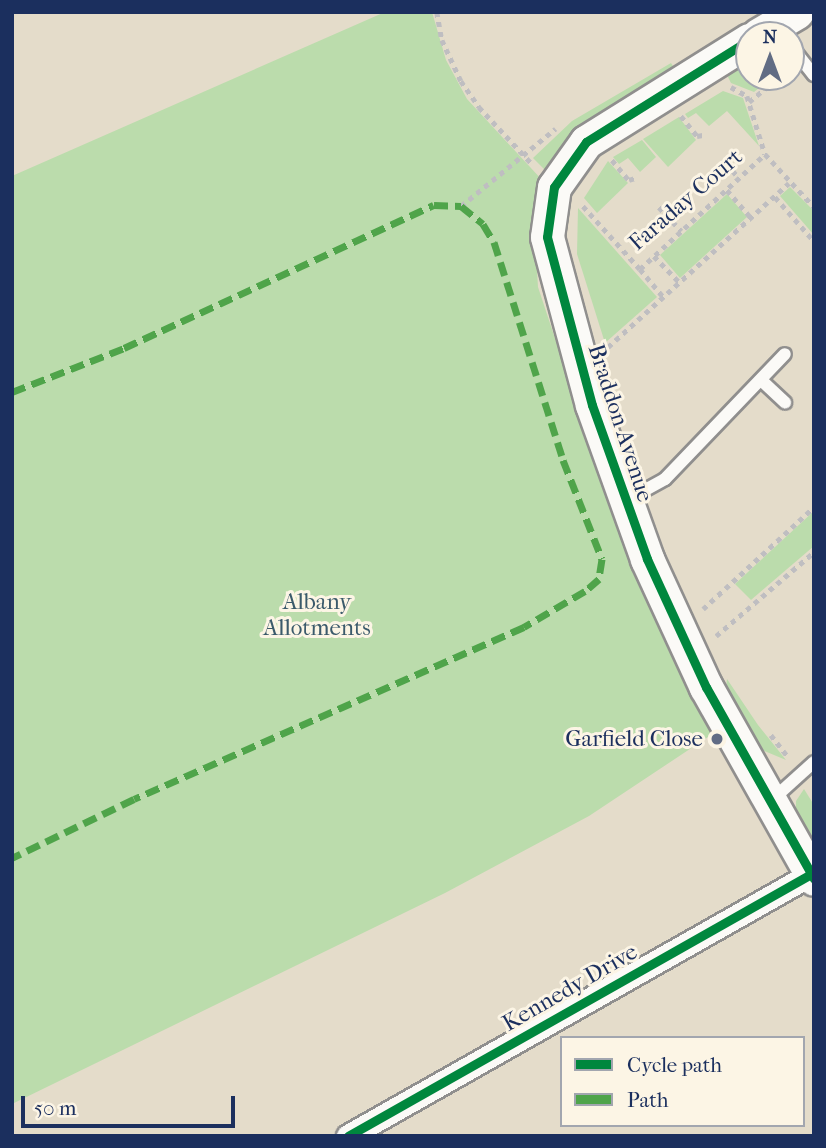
<!DOCTYPE html>
<style>
body{margin:0}
#map{position:relative;width:826px;height:1148px;overflow:hidden;background:#e4dcca;font-family:"IM FELL French Canon",serif}
div>[style]{position:absolute}
.green>*{inset:0;background:#bbdcac}
.path>*{height:4.5px;margin-top:-2.25px;transform-origin:0;background:repeating-linear-gradient(90deg,#bfbec1 0 5px,transparent 0 10px)}
.roads{filter:drop-shadow(2px 0 #908f8e) drop-shadow(-2px 0 #908f8e) drop-shadow(0 2px #908f8e) drop-shadow(0 -2px #908f8e)}
.lane>*{height:12px;margin:-6px;padding:0 6px;transform-origin:6px;border-radius:6px;background:#fbfaf7}
.street>*{height:23px;margin:-11.5px;padding:0 11.5px;transform-origin:11.5px;border-radius:11.5px;background:#fbfaf7}
.secondary>*{height:33px;margin:-16.5px;padding:0 16.5px;transform-origin:16.5px;border-radius:16.5px;background:#fbfaf7}
.quiet>*{height:7px;margin-top:-3.5px;transform-origin:0;background:repeating-linear-gradient(90deg,#4fa44a 0 14px,transparent 0 21px)}
.cycleway>*{height:9px;margin:-4.5px;padding:0 4.5px;transform-origin:4.5px;border-radius:4.5px;background:#00873e}
.dots>*{width:19px;height:19px;translate:-50% -50%;box-sizing:border-box;border:4px solid #fcf5e5;border-radius:50%}
span{translate:-50% -50%;white-space:nowrap;text-align:center;line-height:1.15;-webkit-text-stroke:6px #fcf5e5;paint-order:stroke}
.street-label{font-size:23px;color:#1b2f5e}
.park-label{font-size:23px;color:#3b5a6b}
.poi-label{font-size:23px;color:#1b2f5e}
.right{translate:-100% -50%;text-align:right}
.frame{position:absolute;inset:0;border:14px solid #1b2f5e;pointer-events:none}
.legend{position:absolute;left:560px;top:1036px;width:245px;height:91px;box-sizing:border-box;background:#fcf5e5;border:2px solid #a2a6af;margin:0;padding:9px 12px;list-style:none;font-size:21px;color:#1b2f5e}
.legend li{display:flex;align-items:center;gap:14px;height:35px}
.legend b{width:35px;border:2px solid #a2a6af}
.north{position:absolute;left:735px;top:21px;width:70px;height:70px;box-sizing:border-box;background:#fcf5e5;border:2px solid #a2a6af;border-radius:50%;rotate:0deg;font-size:19px;font-weight:700;line-height:28px;text-align:center;color:#1b2f5e}
.north::after{content:'';display:block;margin:auto;width:24px;height:32px;background:#616c84;clip-path:polygon(50% 0,100% 100%,50% 72%,0 100%)}
.scale{position:absolute;left:21px;top:1096px;width:214px;height:32px;box-sizing:border-box;border:4px solid #1b2f5e;border-top:0;padding-left:9px;font-size:21px;line-height:24px;white-space:nowrap;color:#1b2f5e;-webkit-text-stroke:5px #fcf5e5;paint-order:stroke}
</style>
<div id="map">
<div class="green">
<div style="clip-path:polygon(385px 12px,432px 12px,446px 60px,467px 99px,543px 181px,534px 222px,538px 287px,589px 441px,714px 733px,589px 816px,445px 893px,12px 1104px,12px 176px)"></div>
<div style="clip-path:polygon(749px 57px,749px 77px,773px 77px,754px 92px,731px 83px,728px 77px,733px 67px)"></div>
<div style="clip-path:polygon(671px 63px,675px 69px,590px 122px,557px 153px,546px 171px,533px 158px,572px 121px)"></div>
<div style="clip-path:polygon(723px 91px,743px 98px,759px 146px,727px 111px,709px 126px,696px 113px,688px 118px,685px 114px)"></div>
<div style="clip-path:polygon(679px 117px,696px 140px,668px 167px,643px 139px)"></div>
<div style="clip-path:polygon(642px 140px,656px 157px,640px 172px,628px 158px,619px 164px,613px 157px)"></div>
<div style="clip-path:polygon(608px 161px,628px 183px,597px 213px,584px 198px)"></div>
<div style="clip-path:polygon(790px 187px,814px 211px,814px 235px,780px 196px)"></div>
<div style="clip-path:polygon(727px 194px,747px 217px,680px 278px,660px 255px)"></div>
<div style="clip-path:polygon(578px 208px,657px 297px,605px 343px,577px 254px)"></div>
<div style="clip-path:polygon(814px 511px,814px 546px,751px 600px,735px 584px)"></div>
<div style="clip-path:polygon(727px 679px,758px 725px,786px 760px,762px 750px,746px 733px,725px 695px)"></div>
<div style="clip-path:polygon(804px 789px,814px 805px,814px 851px,796px 818px,796px 801px)"></div>
</div>
<div class="path">
<div style="left:437px;top:12px;width:28px;rotate:80deg"></div>
<div style="left:442px;top:40px;width:45px;rotate:65.1deg"></div>
<div style="left:461px;top:81px;width:32px;rotate:55deg"></div>
<div style="left:479px;top:107px;width:79px;rotate:47deg"></div>
<div style="left:731px;top:87px;width:18px;rotate:29deg"></div>
<div style="left:747px;top:96px;width:61px;rotate:72.8deg"></div>
<div style="left:765px;top:154px;width:72px;rotate:47.2deg"></div>
<div style="left:749px;top:102px;width:39px;rotate:-40deg"></div>
<div style="left:681px;top:116px;width:26px;rotate:51deg"></div>
<div style="left:697px;top:136px;width:6px;rotate:-9deg"></div>
<div style="left:612px;top:160px;width:26px;rotate:50deg"></div>
<div style="left:629px;top:180px;width:6px;rotate:-18deg"></div>
<div style="left:726px;top:163px;width:20px;rotate:49deg"></div>
<div style="left:727px;top:190px;width:38px;rotate:49deg"></div>
<div style="left:775px;top:197px;width:59px;rotate:48.4deg"></div>
<div style="left:461px;top:206px;width:122px;rotate:-39.3deg"></div>
<div style="left:583px;top:206px;width:85px;rotate:47.9deg"></div>
<div style="left:640px;top:269px;width:170px;rotate:-42.6deg"></div>
<div style="left:659px;top:207px;width:33px;rotate:47deg"></div>
<div style="left:654px;top:256px;width:37px;rotate:46deg"></div>
<div style="left:640px;top:269px;width:38px;rotate:50deg"></div>
<div style="left:608px;top:347px;width:244px;rotate:-42.2deg"></div>
<div style="left:703px;top:609px;width:151px;rotate:-42.6deg"></div>
<div style="left:716px;top:636px;width:129px;rotate:-40.6deg"></div>
<div style="left:771px;top:735px;width:29px;rotate:52deg"></div>
</div>
<div class="roads">
<div class="lane">
<div style="left:791px;top:46px;width:37px;rotate:52deg"></div>
<div style="left:761px;top:380px;width:33px;rotate:43deg"></div>
<div style="left:627px;top:500px;width:43px;rotate:-28.9deg"></div>
<div style="left:665px;top:479px;width:173px;rotate:-46.2deg"></div>
<div style="left:773px;top:799px;width:55px;rotate:-42.1deg"></div>
</div>
<div class="street">
<div style="left:348px;top:1136px;width:532px;rotate:-29.5deg"></div>
</div>
<div class="secondary">
<div style="left:758px;top:35px;width:45px;rotate:-30.5deg"></div>
<div style="left:749px;top:40px;width:192px;rotate:148deg"></div>
<div style="left:586px;top:142px;width:55px;rotate:125.4deg"></div>
<div style="left:554px;top:187px;width:50px;rotate:98deg"></div>
<div style="left:547px;top:237px;width:174px;rotate:75deg"></div>
<div style="left:592px;top:405px;width:164px;rotate:70.3deg"></div>
<div style="left:647px;top:559px;width:141px;rotate:65.3deg"></div>
<div style="left:706px;top:687px;width:220px;rotate:60.6deg"></div>
</div>
</div>
<div class="quiet">
<div style="left:12px;top:392px;width:120px;rotate:-21.4deg"></div>
<div style="left:124px;top:348px;width:341px;rotate:-24.8deg"></div>
<div style="left:434px;top:205px;width:27px;rotate:2deg"></div>
<div style="left:461px;top:206px;width:28px;rotate:39deg"></div>
<div style="left:483px;top:224px;width:21px;rotate:59deg"></div>
<div style="left:494px;top:242px;width:229px;rotate:72.4deg"></div>
<div style="left:563px;top:460px;width:106px;rotate:68.5deg"></div>
<div style="left:602px;top:559px;width:20px;rotate:99deg"></div>
<div style="left:599px;top:579px;width:18px;rotate:139deg"></div>
<div style="left:585px;top:591px;width:71px;rotate:149.5deg"></div>
<div style="left:524px;top:627px;width:426px;rotate:156.2deg"></div>
<div style="left:134px;top:799px;width:136px;rotate:154.2deg"></div>
</div>
<div class="cycleway">
<div style="left:749px;top:40px;width:192px;rotate:148deg"></div>
<div style="left:586px;top:142px;width:55px;rotate:125.4deg"></div>
<div style="left:554px;top:187px;width:50px;rotate:98deg"></div>
<div style="left:547px;top:237px;width:174px;rotate:75deg"></div>
<div style="left:592px;top:405px;width:164px;rotate:70.3deg"></div>
<div style="left:647px;top:559px;width:141px;rotate:65.3deg"></div>
<div style="left:706px;top:687px;width:220px;rotate:60.6deg"></div>
<div style="left:348px;top:1136px;width:532px;rotate:-29.5deg"></div>
</div>
<div class="dots">
<div style="left:717px;top:739px;background:#616c84"></div>
</div>
<div class="street-label">
<span style="left:686px;top:200px;rotate:-41deg">Faraday Court</span>
<span style="left:620px;top:423px;rotate:72deg">Braddon Avenue</span>
<span style="left:570px;top:988px;rotate:-30deg">Kennedy Drive</span>
</div>
<div class="park-label">
<span style="left:317px;top:615px">Albany<br>Allotments</span>
</div>
<div class="poi-label">
<span class="right" style="left:703px;top:739px">Garfield Close</span>
</div>
<div class="frame"></div>
<ul class="legend">
<li><b style="height:9px;background:#00873e"></b>Cycle path</li>
<li><b style="height:9px;background:#4fa44a"></b>Path</li>
</ul>
<div class="north">N</div>
<div class="scale">50 m</div>
</div>
